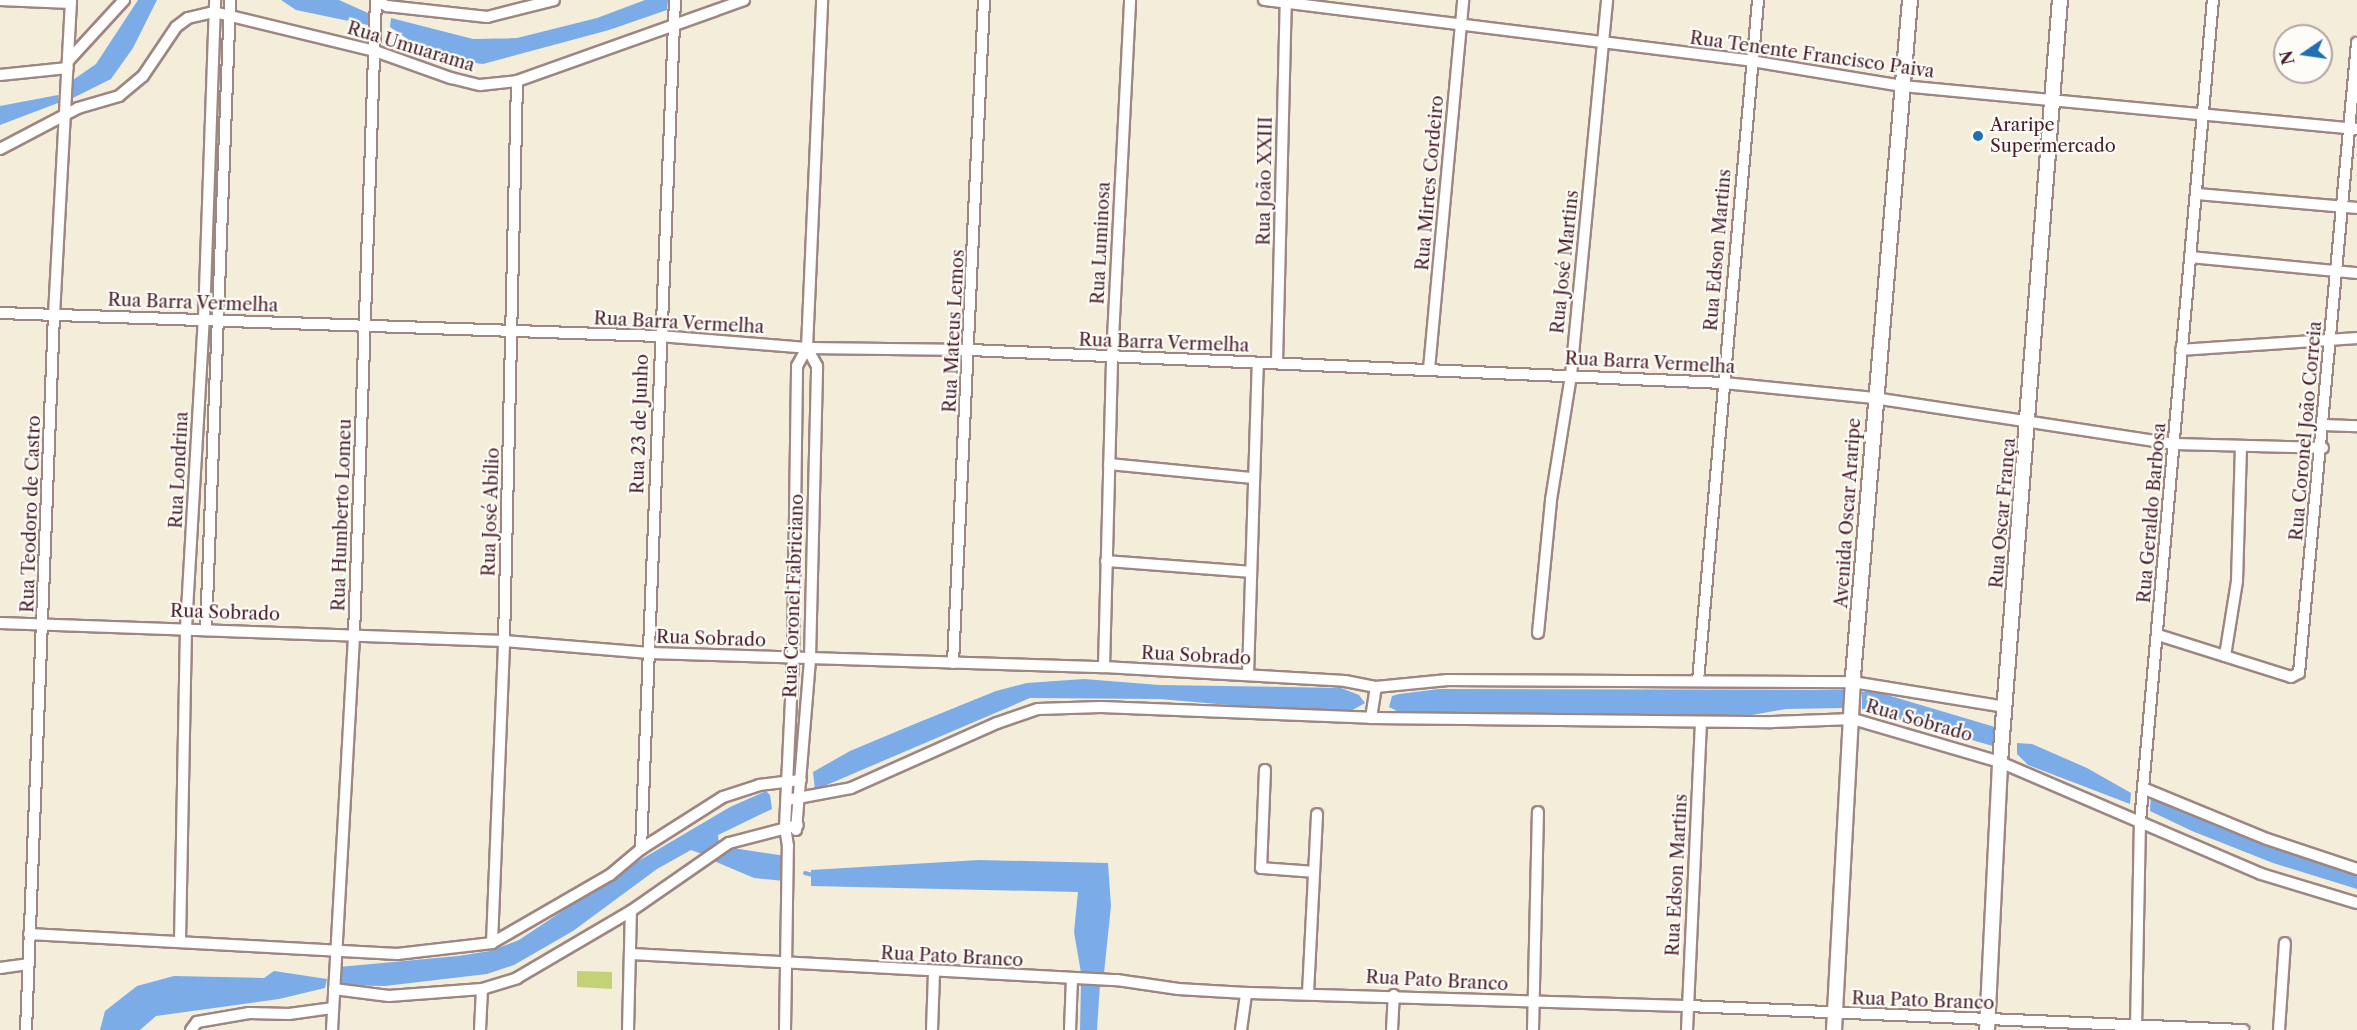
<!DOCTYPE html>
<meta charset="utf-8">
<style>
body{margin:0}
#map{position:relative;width:2357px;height:1030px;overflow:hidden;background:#f3edd9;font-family:"Libre Caslon Text",serif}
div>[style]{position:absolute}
.green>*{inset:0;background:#c2d274}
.water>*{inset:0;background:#7cace7}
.stream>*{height:4px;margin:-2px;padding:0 2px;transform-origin:2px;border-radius:2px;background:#7cace7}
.roads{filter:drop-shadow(2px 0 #9e8682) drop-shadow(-2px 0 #9e8682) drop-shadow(0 2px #9e8682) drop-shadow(0 -2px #9e8682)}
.minor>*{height:10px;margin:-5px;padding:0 5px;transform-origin:5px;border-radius:5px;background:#fff}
.tertiary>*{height:14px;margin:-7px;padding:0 7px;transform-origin:7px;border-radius:7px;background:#fff}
.dots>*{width:16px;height:16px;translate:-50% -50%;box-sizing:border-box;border:3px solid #fdfcf7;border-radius:50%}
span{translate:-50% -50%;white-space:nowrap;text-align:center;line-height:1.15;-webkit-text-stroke:4.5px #fdfcf7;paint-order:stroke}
.street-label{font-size:18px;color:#4a1f2b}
.poi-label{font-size:18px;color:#4a1f2b}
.left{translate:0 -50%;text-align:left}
.north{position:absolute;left:2273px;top:24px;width:60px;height:60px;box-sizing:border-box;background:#fdfcf7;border:2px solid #b5a4a5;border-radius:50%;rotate:257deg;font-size:16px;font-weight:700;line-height:24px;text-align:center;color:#4a1f2b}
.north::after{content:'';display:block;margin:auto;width:21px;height:27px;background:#1f6fb2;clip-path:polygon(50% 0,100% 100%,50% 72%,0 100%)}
</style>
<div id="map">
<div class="green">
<div style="clip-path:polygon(577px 971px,612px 972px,612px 989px,577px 987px)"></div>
</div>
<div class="water">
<div style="clip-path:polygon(138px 0,157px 0,133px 48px,111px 79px,69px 100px,70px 82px,96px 64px)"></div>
<div style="clip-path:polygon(281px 0,339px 0,368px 13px,368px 25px,296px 10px)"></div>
<div style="clip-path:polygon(645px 0,668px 0,667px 10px,609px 30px,483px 64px,435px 58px,390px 27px,391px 18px,473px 39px,517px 38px,597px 18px)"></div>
<div style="clip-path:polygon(58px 95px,58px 103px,0 125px,0 106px)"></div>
<div style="clip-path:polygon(1084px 679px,1159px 685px,1341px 688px,1359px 695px,1365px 703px,1344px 715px,1160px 699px,1030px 698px,815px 790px,813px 772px,850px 751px,917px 723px,996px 691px,1027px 683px)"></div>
<div style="clip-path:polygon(1439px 689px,1844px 690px,1844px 708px,1786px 709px,1735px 718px,1401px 713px,1389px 707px,1392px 696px,1399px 694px)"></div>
<div style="clip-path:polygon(1862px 692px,1877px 692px,1995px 727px,1993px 746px,1862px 709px)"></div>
<div style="clip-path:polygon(2017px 743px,2032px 744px,2087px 768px,2131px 793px,2130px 804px,2028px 765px,2017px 754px)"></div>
<div style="clip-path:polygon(766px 791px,770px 795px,772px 809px,718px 835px,719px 844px,702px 854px,691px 850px,657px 869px,573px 931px,514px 965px,487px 974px,385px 986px,338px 985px,339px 967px,458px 956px,490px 951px,519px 940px,630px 866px,730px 807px)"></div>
<div style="clip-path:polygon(2151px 794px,2265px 845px,2357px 873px,2357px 889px,2273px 863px,2192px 831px,2150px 811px)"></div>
<div style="clip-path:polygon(732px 848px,786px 856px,784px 881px,754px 878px,714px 861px)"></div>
<div style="clip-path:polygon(979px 860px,1108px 863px,1111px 906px,1104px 973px,1081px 973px,1074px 932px,1078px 892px,811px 886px,811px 870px)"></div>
<div style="clip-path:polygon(274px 971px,327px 979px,325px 988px,279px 999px,156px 1016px,140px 1030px,100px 1030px,105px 1011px,137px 986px,174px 976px,264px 978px)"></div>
<div style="clip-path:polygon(1081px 984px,1100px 984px,1097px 1030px,1080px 1030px)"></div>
</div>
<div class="stream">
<div style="left:805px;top:873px;width:11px;rotate:15deg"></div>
</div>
<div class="roads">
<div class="minor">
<div style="left:0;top:0;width:71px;rotate:2.4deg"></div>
<div style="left:376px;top:0;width:13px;rotate:29deg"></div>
<div style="left:387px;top:6px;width:101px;rotate:6.3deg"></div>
<div style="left:487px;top:17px;width:69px;rotate:-14.2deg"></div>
<div style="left:1264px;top:0;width:491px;rotate:7.1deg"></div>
<div style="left:1751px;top:61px;width:153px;rotate:9.4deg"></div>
<div style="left:1902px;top:86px;width:457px;rotate:5.4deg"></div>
<div style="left:68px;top:61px;width:83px;rotate:-47.4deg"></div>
<div style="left:0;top:75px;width:68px;rotate:-5.9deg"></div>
<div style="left:0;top:149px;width:88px;rotate:-27.7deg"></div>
<div style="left:78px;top:108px;width:43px;rotate:-16.3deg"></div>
<div style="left:119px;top:96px;width:31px;rotate:-40deg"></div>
<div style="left:143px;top:76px;width:59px;rotate:-56deg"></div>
<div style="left:176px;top:27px;width:15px;rotate:-37deg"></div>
<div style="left:188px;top:18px;width:27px;rotate:-13deg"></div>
<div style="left:214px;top:12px;width:166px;rotate:13.6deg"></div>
<div style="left:375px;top:51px;width:81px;rotate:19.6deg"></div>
<div style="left:451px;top:78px;width:30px;rotate:14deg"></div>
<div style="left:480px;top:85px;width:37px;rotate:-6deg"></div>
<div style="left:517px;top:81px;width:241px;rotate:-19.6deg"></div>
<div style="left:2197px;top:194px;width:161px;rotate:5deg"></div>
<div style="left:2190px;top:257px;width:168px;rotate:5.5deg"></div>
<div style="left:0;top:313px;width:659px;rotate:2deg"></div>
<div style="left:659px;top:336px;width:148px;rotate:4.6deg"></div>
<div style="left:807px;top:348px;width:163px;rotate:0.7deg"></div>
<div style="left:970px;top:350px;width:755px;rotate:2.51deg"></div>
<div style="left:1724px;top:383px;width:151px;rotate:5.7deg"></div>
<div style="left:1874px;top:398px;width:304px;rotate:8.7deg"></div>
<div style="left:2175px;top:444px;width:148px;rotate:1.5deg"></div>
<div style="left:2181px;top:350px;width:176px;rotate:-3.9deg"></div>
<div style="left:1277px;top:362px;width:362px;rotate:-88.6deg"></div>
<div style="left:1429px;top:369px;width:371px;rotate:-84.7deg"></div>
<div style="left:2323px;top:425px;width:34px;rotate:2deg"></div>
<div style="left:1109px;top:464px;width:145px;rotate:5.6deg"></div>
<div style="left:1106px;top:561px;width:145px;rotate:4.3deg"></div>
<div style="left:0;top:623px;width:504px;rotate:2.05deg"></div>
<div style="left:504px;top:641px;width:146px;rotate:4.7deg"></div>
<div style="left:650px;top:653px;width:454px;rotate:1.8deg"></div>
<div style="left:1104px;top:667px;width:241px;rotate:3.3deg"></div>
<div style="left:1345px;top:681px;width:32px;rotate:11deg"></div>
<div style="left:1376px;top:687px;width:72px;rotate:-5.6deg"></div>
<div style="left:1448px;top:680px;width:405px;rotate:0.3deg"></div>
<div style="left:1853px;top:682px;width:154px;rotate:9.3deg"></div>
<div style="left:206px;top:629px;width:629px;rotate:-87.81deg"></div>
<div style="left:1538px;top:633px;width:134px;rotate:-84.4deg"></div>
<div style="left:1551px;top:500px;width:127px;rotate:-80.9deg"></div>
<div style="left:1571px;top:375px;width:377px;rotate:-84.5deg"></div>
<div style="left:2158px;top:635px;width:139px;rotate:17.5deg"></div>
<div style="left:2291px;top:677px;width:9px;rotate:-27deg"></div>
<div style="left:2299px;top:673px;width:633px;rotate:-84.74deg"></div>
<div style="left:2225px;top:656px;width:76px;rotate:-80.9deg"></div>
<div style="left:2237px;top:581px;width:134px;rotate:-88.3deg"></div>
<div style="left:953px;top:663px;width:664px;rotate:-87.32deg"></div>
<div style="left:1104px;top:667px;width:309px;rotate:-88.5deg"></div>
<div style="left:1112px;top:358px;width:358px;rotate:-87.1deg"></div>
<div style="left:1248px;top:675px;width:312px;rotate:-88.2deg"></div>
<div style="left:1698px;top:681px;width:684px;rotate:-84.96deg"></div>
<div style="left:1371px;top:718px;width:31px;rotate:-81deg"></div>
<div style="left:1265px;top:770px;width:98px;rotate:92.3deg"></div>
<div style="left:1261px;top:868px;width:53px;rotate:4.3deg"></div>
<div style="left:2145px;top:789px;width:132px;rotate:22.3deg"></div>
<div style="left:2267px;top:839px;width:95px;rotate:18.4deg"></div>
<div style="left:787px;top:800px;width:65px;rotate:-10.6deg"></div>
<div style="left:851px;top:788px;width:160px;rotate:-24deg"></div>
<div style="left:997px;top:723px;width:43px;rotate:-18.9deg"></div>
<div style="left:1038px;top:709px;width:63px;rotate:-1.8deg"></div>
<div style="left:1101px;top:707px;width:270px;rotate:2.3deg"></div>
<div style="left:1371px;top:718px;width:401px;rotate:0.6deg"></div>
<div style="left:1772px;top:722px;width:81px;rotate:-2.1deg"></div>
<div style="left:1853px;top:719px;width:153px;rotate:16.3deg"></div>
<div style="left:2000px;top:762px;width:284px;rotate:23.2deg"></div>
<div style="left:2261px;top:874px;width:100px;rotate:16.8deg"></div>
<div style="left:796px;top:830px;width:173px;rotate:-85.3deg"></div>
<div style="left:810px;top:658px;width:292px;rotate:-88.6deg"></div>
<div style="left:817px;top:366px;width:21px;rotate:-119deg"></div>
<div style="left:641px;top:849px;width:850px;rotate:-87.71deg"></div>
<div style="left:29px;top:934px;width:369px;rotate:3.1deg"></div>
<div style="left:397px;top:954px;width:96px;rotate:-6.6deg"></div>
<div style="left:492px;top:943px;width:136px;rotate:-30deg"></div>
<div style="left:610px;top:875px;width:40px;rotate:-40deg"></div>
<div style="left:641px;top:849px;width:97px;rotate:-32.4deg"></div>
<div style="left:723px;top:797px;width:38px;rotate:-18deg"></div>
<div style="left:759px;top:785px;width:42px;rotate:-6.8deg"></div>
<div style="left:180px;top:941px;width:313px;rotate:-88.9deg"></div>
<div style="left:186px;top:628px;width:310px;rotate:-86.7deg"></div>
<div style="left:204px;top:319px;width:319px;rotate:-88deg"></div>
<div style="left:492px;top:943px;width:302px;rotate:-87.7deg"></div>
<div style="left:504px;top:641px;width:560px;rotate:-88.67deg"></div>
<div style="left:631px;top:954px;width:487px;rotate:3.1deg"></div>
<div style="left:1117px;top:980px;width:62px;rotate:8.4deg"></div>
<div style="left:1178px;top:989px;width:68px;rotate:3.4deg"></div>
<div style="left:1246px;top:993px;width:442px;rotate:1.7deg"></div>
<div style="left:1688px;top:1006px;width:556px;rotate:2.48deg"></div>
<div style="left:0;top:968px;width:28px;rotate:-8deg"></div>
<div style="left:334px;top:989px;width:55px;rotate:7.3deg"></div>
<div style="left:389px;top:996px;width:93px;rotate:-4.3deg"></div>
<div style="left:482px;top:989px;width:37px;rotate:-17deg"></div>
<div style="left:517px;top:978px;width:132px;rotate:-30.4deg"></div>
<div style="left:631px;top:911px;width:119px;rotate:-34.8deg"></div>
<div style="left:729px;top:843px;width:71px;rotate:-14.6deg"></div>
<div style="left:1308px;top:993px;width:179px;rotate:-87.1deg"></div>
<div style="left:2136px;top:1028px;width:206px;rotate:-88.9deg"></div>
<div style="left:2140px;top:822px;width:825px;rotate:-84.93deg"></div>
<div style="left:26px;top:1030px;width:716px;rotate:-87.76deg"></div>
<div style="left:54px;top:315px;width:315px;rotate:-86.9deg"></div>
<div style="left:191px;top:1030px;width:10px;rotate:-53deg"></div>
<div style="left:197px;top:1022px;width:53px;rotate:-9.8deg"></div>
<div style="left:249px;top:1013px;width:40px;rotate:1.4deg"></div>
<div style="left:289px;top:1014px;width:43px;rotate:-7.9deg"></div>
<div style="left:332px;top:1030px;width:396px;rotate:-86.8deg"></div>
<div style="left:354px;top:635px;width:635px;rotate:-88.02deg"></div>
<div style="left:480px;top:1030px;width:41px;rotate:-87.2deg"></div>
<div style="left:628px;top:1030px;width:119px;rotate:-88.6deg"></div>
<div style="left:785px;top:1030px;width:184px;rotate:-89.1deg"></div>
<div style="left:788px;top:846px;width:19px;rotate:-99deg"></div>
<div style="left:785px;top:827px;width:169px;rotate:-87.3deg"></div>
<div style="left:793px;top:658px;width:292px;rotate:-89.2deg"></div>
<div style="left:797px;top:366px;width:21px;rotate:-61deg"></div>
<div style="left:807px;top:348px;width:348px;rotate:-87.5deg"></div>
<div style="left:932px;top:1030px;width:58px;rotate:-88deg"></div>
<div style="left:1070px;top:1030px;width:51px;rotate:-87.8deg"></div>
<div style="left:1241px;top:1030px;width:37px;rotate:-82deg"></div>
<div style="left:1392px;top:1030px;width:35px;rotate:-87deg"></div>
<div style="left:1533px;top:1030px;width:218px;rotate:-88.7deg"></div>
<div style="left:1687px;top:1030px;width:308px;rotate:-87.4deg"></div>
<div style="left:2279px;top:1030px;width:87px;rotate:-86.1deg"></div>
</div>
<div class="tertiary">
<div style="left:1834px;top:1030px;width:355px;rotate:-86.9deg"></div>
<div style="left:1853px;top:676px;width:678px;rotate:-85.18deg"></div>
<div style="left:1987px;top:1030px;width:268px;rotate:-87.2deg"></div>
<div style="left:2000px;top:762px;width:764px;rotate:-85.5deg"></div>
</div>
</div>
<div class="dots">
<div style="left:1978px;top:136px;background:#1f6fb2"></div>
</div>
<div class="street-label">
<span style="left:411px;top:47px;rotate:17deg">Rua Umuarama</span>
<span style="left:1812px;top:55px;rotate:8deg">Rua Tenente Francisco Paiva</span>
<span style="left:1265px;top:181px;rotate:-89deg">Rua João XXIII</span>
<span style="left:1430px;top:183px;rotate:-85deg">Rua Mirtes Cordeiro</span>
<span style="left:1101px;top:243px;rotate:-87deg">Rua Luminosa</span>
<span style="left:1718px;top:250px;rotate:-85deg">Rua Edson Martins</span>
<span style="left:1565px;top:262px;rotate:-84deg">Rua José Martins</span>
<span style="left:193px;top:303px;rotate:2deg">Rua Barra Vermelha</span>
<span style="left:679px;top:323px;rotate:3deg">Rua Barra Vermelha</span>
<span style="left:954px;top:331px;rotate:-87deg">Rua Mateus Lemos</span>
<span style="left:1164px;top:343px;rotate:2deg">Rua Barra Vermelha</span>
<span style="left:1650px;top:363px;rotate:3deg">Rua Barra Vermelha</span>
<span style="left:640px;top:424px;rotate:-88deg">Rua 23 de Junho</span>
<span style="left:2306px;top:431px;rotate:-85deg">Rua Coronel João Correia</span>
<span style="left:179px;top:470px;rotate:-87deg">Rua Londrina</span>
<span style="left:491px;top:512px;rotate:-88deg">Rua José Abílio</span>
<span style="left:1848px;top:513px;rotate:-86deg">Avenida Oscar Araripe</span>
<span style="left:2003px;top:513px;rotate:-85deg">Rua Oscar França</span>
<span style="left:2152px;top:513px;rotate:-85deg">Rua Geraldo Barbosa</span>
<span style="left:31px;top:514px;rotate:-88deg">Rua Teodoro de Castro</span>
<span style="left:342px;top:515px;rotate:-88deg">Rua Humberto Lomeu</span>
<span style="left:794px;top:596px;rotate:-88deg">Rua Coronel Fabriciano</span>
<span style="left:225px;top:613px;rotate:2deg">Rua Sobrado</span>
<span style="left:711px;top:639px;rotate:2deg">Rua Sobrado</span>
<span style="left:1196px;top:656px;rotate:3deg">Rua Sobrado</span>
<span style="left:1919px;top:721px;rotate:16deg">Rua Sobrado</span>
<span style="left:1677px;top:875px;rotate:-87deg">Rua Edson Martins</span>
<span style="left:952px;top:957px;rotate:3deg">Rua Pato Branco</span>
<span style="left:1437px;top:981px;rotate:3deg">Rua Pato Branco</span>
<span style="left:1923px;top:1001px;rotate:2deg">Rua Pato Branco</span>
</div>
<div class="poi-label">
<span class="left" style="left:1990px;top:136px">Araripe<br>Supermercado</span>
</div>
<div class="north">N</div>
</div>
